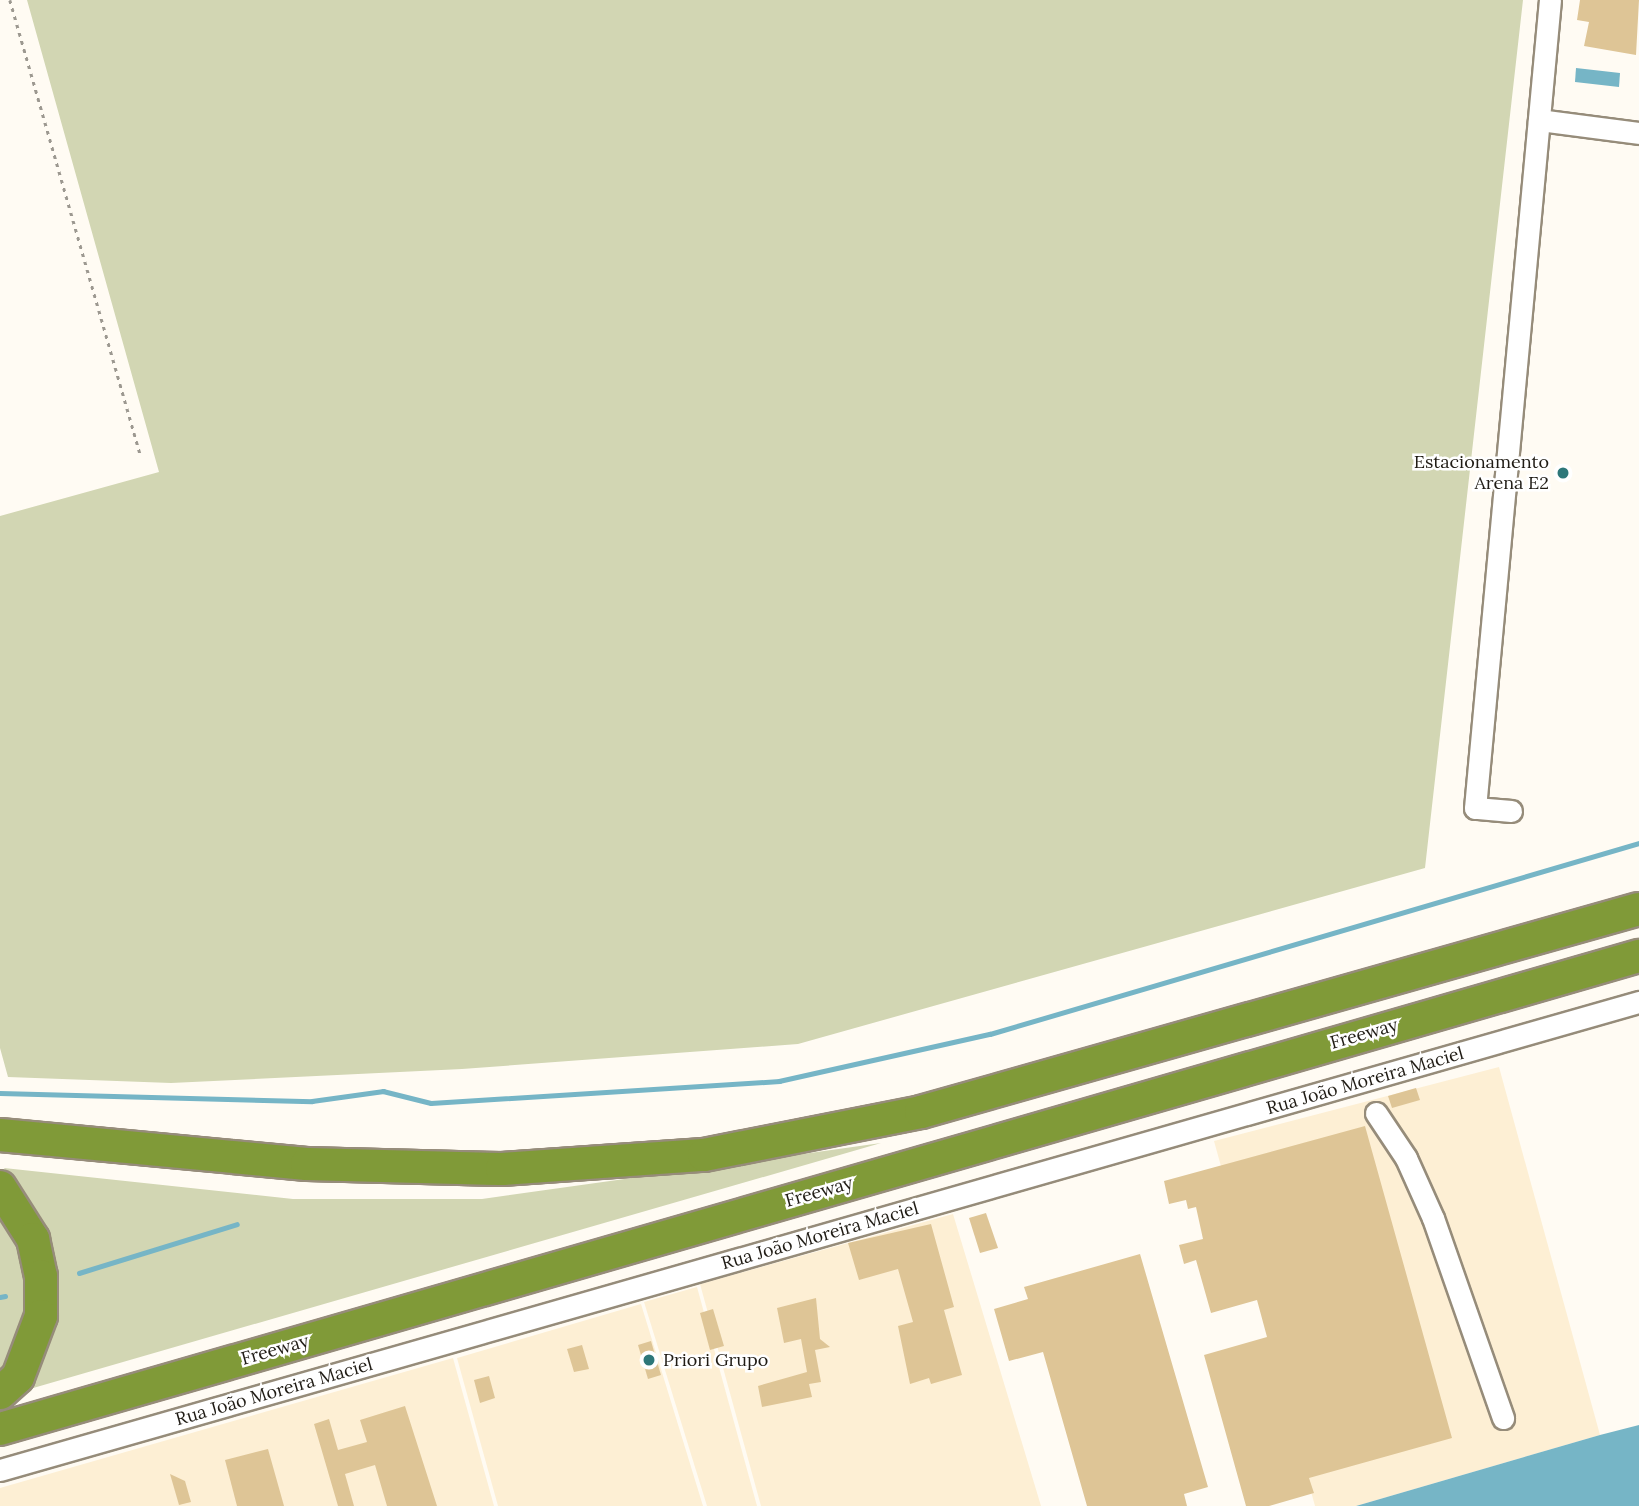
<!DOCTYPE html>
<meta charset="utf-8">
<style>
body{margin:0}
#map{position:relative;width:1639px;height:1506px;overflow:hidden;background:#fffbf3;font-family:Lora,serif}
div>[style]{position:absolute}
.built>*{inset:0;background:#fdefd4}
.green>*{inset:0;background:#d2d6b3}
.water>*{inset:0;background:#76b5c6}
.stream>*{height:4.5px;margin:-2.25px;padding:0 2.25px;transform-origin:2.25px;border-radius:2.25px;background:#76b5c6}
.building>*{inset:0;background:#dec596}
.path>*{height:2.5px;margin-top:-1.25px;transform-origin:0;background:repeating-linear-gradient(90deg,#9c9890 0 3.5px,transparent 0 8.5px)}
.roads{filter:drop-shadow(2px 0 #968c7a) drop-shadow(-2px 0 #968c7a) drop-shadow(0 2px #968c7a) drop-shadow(0 -2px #968c7a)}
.minor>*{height:21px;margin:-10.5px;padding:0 10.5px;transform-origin:10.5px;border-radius:10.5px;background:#fff}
.highway>*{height:32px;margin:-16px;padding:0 16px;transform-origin:16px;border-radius:16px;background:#809a38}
.dots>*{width:19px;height:19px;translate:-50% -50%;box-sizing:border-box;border:4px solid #fff;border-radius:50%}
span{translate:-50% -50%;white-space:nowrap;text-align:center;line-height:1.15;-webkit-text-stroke:5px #fff;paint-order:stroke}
.poi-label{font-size:18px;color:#201c15}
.right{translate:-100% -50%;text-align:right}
.left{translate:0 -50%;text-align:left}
.street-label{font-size:18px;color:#201c15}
</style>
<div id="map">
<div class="built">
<div style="clip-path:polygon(1499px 1067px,1600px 1435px,1356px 1506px,1315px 1506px,1214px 1141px)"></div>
<div style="clip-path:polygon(953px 1214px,1041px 1506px,761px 1506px,700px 1284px)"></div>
<div style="clip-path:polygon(697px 1287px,757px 1506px,707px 1506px,644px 1302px)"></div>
<div style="clip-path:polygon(641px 1304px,703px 1506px,498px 1506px,457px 1358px)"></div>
<div style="clip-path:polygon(453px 1358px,494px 1506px,0 1506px,0 1488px)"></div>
</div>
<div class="green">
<div style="clip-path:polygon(27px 0,1523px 0,1425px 868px,798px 1044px,462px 1069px,171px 1083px,8px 1077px,0 1048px,0 516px,159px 472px)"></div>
<div style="clip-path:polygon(881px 1143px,9px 1395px,54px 1313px,49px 1234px,4px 1168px,293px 1199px,482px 1199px)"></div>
<div style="clip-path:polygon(0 1210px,25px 1241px,33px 1314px,0 1383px)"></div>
</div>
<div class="water">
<div style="clip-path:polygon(1576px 68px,1620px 73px,1619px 87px,1575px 82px)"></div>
<div style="clip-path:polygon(1639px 1425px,1639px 1506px,1356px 1506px,1600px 1435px)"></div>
</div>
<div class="stream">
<div style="left:0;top:1093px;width:312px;rotate:1.5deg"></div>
<div style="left:312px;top:1101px;width:72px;rotate:-8deg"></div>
<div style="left:383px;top:1091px;width:49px;rotate:14deg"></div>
<div style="left:431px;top:1103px;width:349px;rotate:-3.6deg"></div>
<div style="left:779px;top:1081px;width:216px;rotate:-12.6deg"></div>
<div style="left:990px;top:1034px;width:677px;rotate:-16.4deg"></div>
<div style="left:79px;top:1273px;width:165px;rotate:-17.2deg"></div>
<div style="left:0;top:1297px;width:5px;rotate:-11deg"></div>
</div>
<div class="building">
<div style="clip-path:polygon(1580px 0,1639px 0,1636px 55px,1584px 46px,1589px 22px,1577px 20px)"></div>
<div style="clip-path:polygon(1416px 1088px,1420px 1100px,1392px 1108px,1388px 1096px)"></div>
<div style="clip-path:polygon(1365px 1126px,1452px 1438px,1309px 1478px,1314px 1493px,1269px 1506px,1246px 1506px,1204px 1355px,1267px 1337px,1257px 1300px,1211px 1313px,1196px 1260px,1184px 1264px,1179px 1245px,1203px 1239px,1196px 1207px,1188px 1209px,1186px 1200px,1169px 1204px,1164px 1181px)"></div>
<div style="clip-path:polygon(986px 1213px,998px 1248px,980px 1253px,969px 1218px)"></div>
<div style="clip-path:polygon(931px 1224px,954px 1307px,944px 1310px,962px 1375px,931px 1384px,929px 1378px,910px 1384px,898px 1326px,913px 1322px,898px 1269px,859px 1280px,848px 1243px)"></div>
<div style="clip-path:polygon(1140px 1254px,1208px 1487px,1184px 1494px,1187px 1506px,1087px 1506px,1043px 1352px,1009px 1361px,994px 1309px,1028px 1299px,1024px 1287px)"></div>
<div style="clip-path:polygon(816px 1298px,820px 1339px,830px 1347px,815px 1350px,821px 1382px,809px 1384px,812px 1397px,762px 1407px,758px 1386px,807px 1372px,801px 1339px,784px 1343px,777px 1308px)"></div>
<div style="clip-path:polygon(713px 1309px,724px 1346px,710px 1350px,700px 1313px)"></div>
<div style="clip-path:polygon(651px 1341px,661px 1375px,648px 1379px,638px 1345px)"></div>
<div style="clip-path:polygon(582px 1345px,589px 1369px,574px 1372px,567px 1349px)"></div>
<div style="clip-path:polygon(489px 1376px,495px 1398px,480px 1403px,474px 1380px)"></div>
<div style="clip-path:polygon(405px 1406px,437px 1506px,387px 1506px,375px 1465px,345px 1474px,354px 1506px,338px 1506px,314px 1424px,329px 1419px,338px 1450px,367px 1442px,360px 1420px)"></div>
<div style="clip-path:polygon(268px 1449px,284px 1506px,237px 1506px,225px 1460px)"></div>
<div style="clip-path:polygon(170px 1474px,185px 1481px,191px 1502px,179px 1505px)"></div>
</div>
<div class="path">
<div style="left:10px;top:0;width:475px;rotate:74deg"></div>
</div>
<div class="roads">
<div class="minor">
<div style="left:1539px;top:120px;width:101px;rotate:7.4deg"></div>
<div style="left:1511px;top:811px;width:36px;rotate:-175deg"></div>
<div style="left:1475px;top:808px;width:811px;rotate:-84.7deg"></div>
<div style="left:1376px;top:1113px;width:54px;rotate:56.3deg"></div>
<div style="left:1406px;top:1158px;width:66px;rotate:65.8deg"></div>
<div style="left:1433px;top:1218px;width:212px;rotate:70.7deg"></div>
<div style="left:0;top:1470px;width:1705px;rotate:-15.94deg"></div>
</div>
<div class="highway">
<div style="left:0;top:1135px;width:308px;rotate:5.4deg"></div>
<div style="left:307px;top:1164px;width:195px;rotate:1.5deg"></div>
<div style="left:502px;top:1169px;width:202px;rotate:-4deg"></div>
<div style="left:704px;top:1155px;width:221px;rotate:-11.2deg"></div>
<div style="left:921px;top:1112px;width:746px;rotate:-15.79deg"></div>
<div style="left:0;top:1187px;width:62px;rotate:57.6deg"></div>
<div style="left:33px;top:1239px;width:38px;rotate:78deg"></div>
<div style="left:41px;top:1276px;width:40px;rotate:90deg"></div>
<div style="left:41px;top:1316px;width:65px;rotate:110.7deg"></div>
<div style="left:18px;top:1377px;width:24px;rotate:138deg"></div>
<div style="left:0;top:1429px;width:1706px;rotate:-16.1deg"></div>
</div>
</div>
<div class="dots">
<div style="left:1563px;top:473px;background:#2d7779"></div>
<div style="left:649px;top:1360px;background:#2d7779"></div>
</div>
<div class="poi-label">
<span class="right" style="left:1549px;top:473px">Estacionamento<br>Arena E2</span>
<span class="left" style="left:663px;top:1360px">Priori Grupo</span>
</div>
<div class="street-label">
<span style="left:1364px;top:1034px;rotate:-16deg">Freeway</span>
<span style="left:1365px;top:1081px;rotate:-16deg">Rua João Moreira Maciel</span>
<span style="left:819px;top:1192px;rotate:-16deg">Freeway</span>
<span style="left:820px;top:1236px;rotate:-16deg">Rua João Moreira Maciel</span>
<span style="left:275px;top:1350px;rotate:-16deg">Freeway</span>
<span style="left:274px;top:1392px;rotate:-16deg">Rua João Moreira Maciel</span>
</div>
</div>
